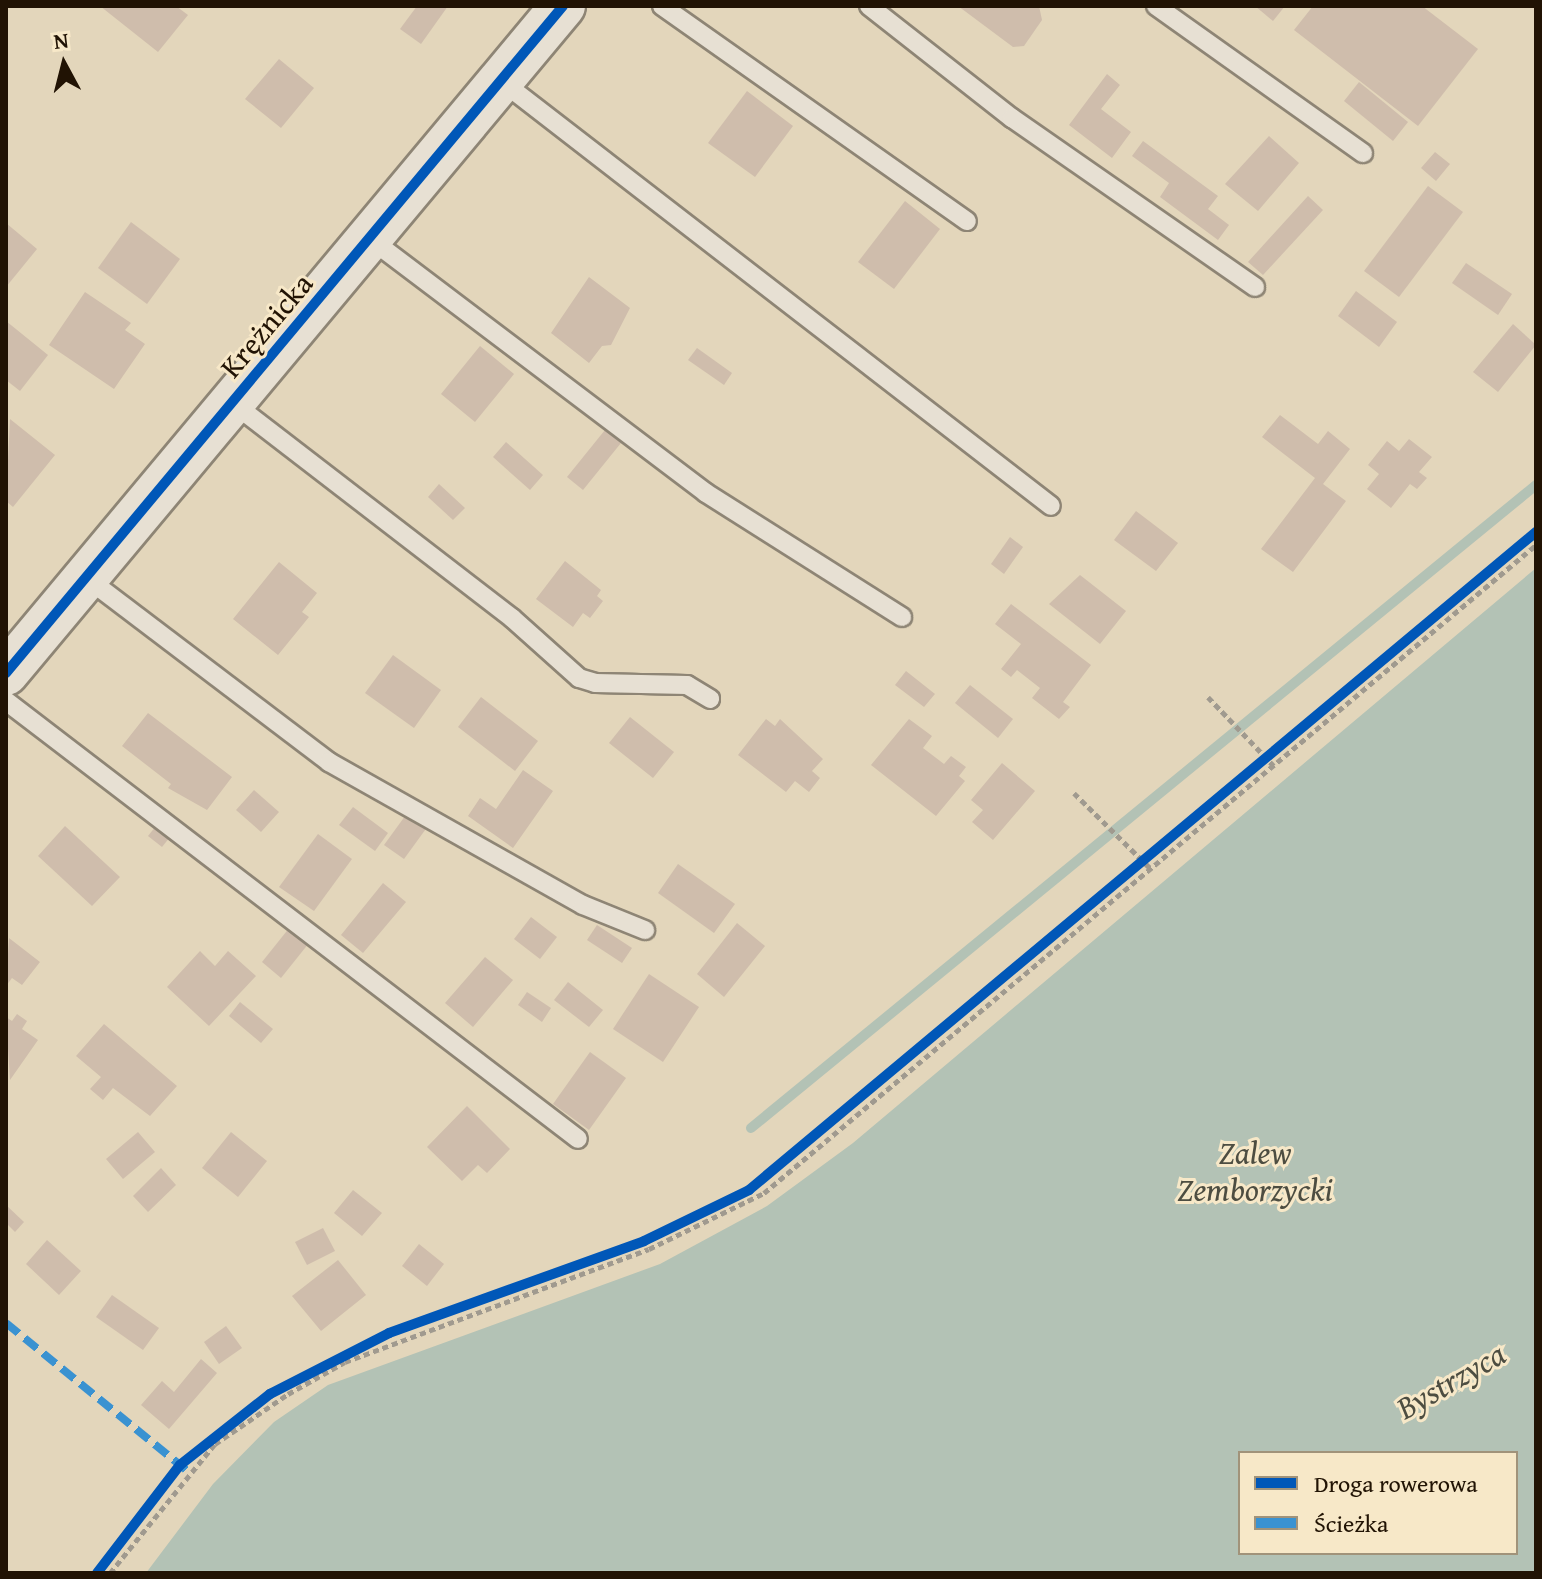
<!DOCTYPE html>
<meta charset="utf-8">
<style>
body{margin:0}
#map{position:relative;width:1542px;height:1579px;overflow:hidden;background:#e3d6bb;font-family:"Gentium Book Plus",serif}
div>[style]{position:absolute}
.water>*{inset:0;background:#b3c2b5}
.stream>*{height:10px;margin:-5px;padding:0 5px;transform-origin:5px;border-radius:5px;background:#b3c2b5}
.building>*{inset:0;background:#cfbdac}
.path>*{height:5px;margin-top:-2.5px;transform-origin:0;background:repeating-linear-gradient(90deg,#a09a8f 0 6px,transparent 0 10px)}
.roads{filter:drop-shadow(2px 0 #8e8575) drop-shadow(-2px 0 #8e8575) drop-shadow(0 2px #8e8575) drop-shadow(0 -2px #8e8575)}
.lane>*{height:18px;margin:-9px;padding:0 9px;transform-origin:9px;border-radius:9px;background:#e7e0d3}
.secondary>*{height:44px;margin:-22px;padding:0 22px;transform-origin:22px;border-radius:22px;background:#e7e0d3}
.quiet>*{height:8px;margin-top:-4px;transform-origin:0;background:repeating-linear-gradient(90deg,#3a92d1 0 16px,transparent 0 24px)}
.cycleway>*{height:10px;margin:-5px;padding:0 5px;transform-origin:5px;border-radius:5px;background:#0057b8}
span{translate:-50% -50%;white-space:nowrap;text-align:center;line-height:1.15;-webkit-text-stroke:6px #f7e8c8;paint-order:stroke}
.street-label{font-size:30px;color:#211304}
.water-label{font-size:32px;color:#4d4d41;font-style:italic}
.frame{position:absolute;inset:0;border:8px solid #211304;pointer-events:none}
.legend{position:absolute;left:1238px;top:1451px;width:280px;height:104px;box-sizing:border-box;background:#f7e8c8;border:2px solid #a1937a;margin:0;padding:10px 14px;list-style:none;font-size:24px;color:#211304}
.legend li{display:flex;align-items:center;gap:16px;height:40px}
.legend b{width:40px;border:2px solid #a1937a}
.north{position:absolute;left:24px;top:24px;width:80px;height:80px;-webkit-text-stroke:6px #f7e8c8;paint-order:stroke;rotate:353deg;font-size:22px;font-weight:700;line-height:32px;text-align:center;color:#211304}
.north::after{content:'';display:block;margin:auto;width:28px;height:36px;background:#211304;clip-path:polygon(50% 0,100% 100%,50% 72%,0 100%)}
</style>
<div id="map">
<div class="water">
<div style="clip-path:polygon(evenodd,1536px 568px,1536px 1573px,146px 1573px,213px 1484px,274px 1422px,328px 1385px,660px 1264px,767px 1206px,853px 1143px,1536px 568px,1240px 1453px,1516px 1453px,1516px 1553px,1240px 1553px,1240px 1453px)"></div>
</div>
<div class="stream">
<div style="left:751px;top:1128px;width:1015px;rotate:-39.32deg"></div>
</div>
<div class="building">
<div style="clip-path:polygon(100px 6px,176px 6px,188px 15px,158px 52px)"></div>
<div style="clip-path:polygon(417px 6px,448px 6px,421px 44px,400px 29px)"></div>
<div style="clip-path:polygon(958px 6px,1039px 6px,1042px 20px,1024px 46px,1013px 47px)"></div>
<div style="clip-path:polygon(1255px 6px,1285px 6px,1273px 21px)"></div>
<div style="clip-path:polygon(1313px 6px,1422px 6px,1478px 49px,1418px 126px,1294px 30px)"></div>
<div style="clip-path:polygon(279px 59px,314px 88px,281px 128px,245px 99px)"></div>
<div style="clip-path:polygon(1107px 74px,1120px 85px,1101px 109px,1131px 132px,1112px 158px,1069px 125px)"></div>
<div style="clip-path:polygon(1359px 82px,1408px 122px,1393px 141px,1344px 101px)"></div>
<div style="clip-path:polygon(747px 91px,793px 126px,755px 177px,708px 143px)"></div>
<div style="clip-path:polygon(1269px 136px,1299px 163px,1258px 211px,1225px 184px)"></div>
<div style="clip-path:polygon(1143px 141px,1218px 196px,1208px 209px,1229px 225px,1218px 240px,1160px 197px,1169px 183px,1132px 156px)"></div>
<div style="clip-path:polygon(1435px 152px,1450px 164px,1436px 181px,1421px 168px)"></div>
<div style="clip-path:polygon(1428px 186px,1463px 212px,1399px 297px,1364px 271px)"></div>
<div style="clip-path:polygon(1308px 196px,1323px 210px,1263px 275px,1248px 262px)"></div>
<div style="clip-path:polygon(905px 201px,940px 229px,894px 289px,858px 262px)"></div>
<div style="clip-path:polygon(131px 222px,180px 259px,147px 304px,98px 268px)"></div>
<div style="clip-path:polygon(6px 223px,37px 249px,6px 287px)"></div>
<div style="clip-path:polygon(1466px 263px,1512px 294px,1498px 315px,1452px 283px)"></div>
<div style="clip-path:polygon(589px 277px,630px 308px,611px 345px,602px 346px,589px 363px,551px 333px)"></div>
<div style="clip-path:polygon(1356px 291px,1397px 322px,1379px 347px,1338px 316px)"></div>
<div style="clip-path:polygon(85px 292px,131px 323px,125px 330px,145px 344px,114px 389px,49px 345px)"></div>
<div style="clip-path:polygon(6px 321px,48px 355px,20px 391px,6px 380px)"></div>
<div style="clip-path:polygon(1513px 324px,1536px 345px,1498px 392px,1473px 372px)"></div>
<div style="clip-path:polygon(480px 346px,514px 374px,475px 422px,441px 394px)"></div>
<div style="clip-path:polygon(697px 348px,732px 373px,724px 385px,688px 360px)"></div>
<div style="clip-path:polygon(1280px 415px,1318px 444px,1328px 431px,1350px 449px,1323px 484px,1346px 501px,1293px 572px,1261px 549px,1315px 478px,1262px 437px)"></div>
<div style="clip-path:polygon(10px 419px,55px 455px,13px 507px,6px 501px)"></div>
<div style="clip-path:polygon(609px 425px,625px 438px,583px 490px,567px 477px)"></div>
<div style="clip-path:polygon(1409px 439px,1432px 457px,1419px 472px,1427px 478px,1417px 489px,1410px 484px,1391px 508px,1367px 489px,1379px 474px,1368px 465px,1387px 441px,1399px 451px)"></div>
<div style="clip-path:polygon(506px 442px,543px 475px,530px 490px,493px 457px)"></div>
<div style="clip-path:polygon(439px 484px,465px 508px,453px 520px,428px 497px)"></div>
<div style="clip-path:polygon(1136px 511px,1178px 543px,1156px 571px,1114px 540px)"></div>
<div style="clip-path:polygon(1010px 537px,1023px 547px,1004px 574px,991px 564px)"></div>
<div style="clip-path:polygon(565px 561px,601px 590px,597px 596px,603px 601px,590px 618px,583px 613px,573px 627px,536px 599px)"></div>
<div style="clip-path:polygon(279px 562px,317px 593px,302px 612px,309px 617px,278px 655px,233px 619px)"></div>
<div style="clip-path:polygon(1080px 575px,1126px 611px,1100px 644px,1049px 604px)"></div>
<div style="clip-path:polygon(1011px 604px,1091px 665px,1063px 702px,1070px 707px,1059px 719px,1032px 698px,1040px 688px,1017px 670px,1011px 677px,1001px 669px,1021px 644px,995px 624px)"></div>
<div style="clip-path:polygon(393px 655px,441px 690px,414px 728px,365px 693px)"></div>
<div style="clip-path:polygon(906px 671px,935px 694px,924px 707px,895px 685px)"></div>
<div style="clip-path:polygon(970px 685px,1013px 719px,998px 738px,955px 703px)"></div>
<div style="clip-path:polygon(481px 697px,538px 741px,515px 771px,458px 727px)"></div>
<div style="clip-path:polygon(148px 713px,232px 777px,207px 810px,168px 788px,171px 784px,122px 746px)"></div>
<div style="clip-path:polygon(630px 717px,674px 752px,653px 778px,609px 743px)"></div>
<div style="clip-path:polygon(766px 719px,775px 726px,780px 719px,823px 759px,812px 771px,820px 778px,809px 792px,795px 781px,786px 792px,738px 755px)"></div>
<div style="clip-path:polygon(909px 719px,932px 736px,923px 748px,944px 764px,951px 756px,966px 767px,959px 776px,965px 781px,936px 816px,871px 765px)"></div>
<div style="clip-path:polygon(1002px 763px,1035px 791px,993px 840px,972px 822px,983px 810px,971px 800px)"></div>
<div style="clip-path:polygon(523px 770px,553px 791px,513px 848px,468px 816px,480px 798px,496px 809px)"></div>
<div style="clip-path:polygon(254px 790px,279px 812px,261px 832px,236px 810px)"></div>
<div style="clip-path:polygon(353px 807px,388px 833px,375px 851px,339px 825px)"></div>
<div style="clip-path:polygon(408px 812px,428px 826px,404px 859px,384px 845px)"></div>
<div style="clip-path:polygon(65px 826px,120px 877px,92px 906px,38px 856px)"></div>
<div style="clip-path:polygon(156px 826px,170px 837px,162px 847px,148px 836px)"></div>
<div style="clip-path:polygon(318px 834px,352px 859px,314px 911px,279px 887px)"></div>
<div style="clip-path:polygon(678px 864px,735px 904px,714px 933px,658px 893px)"></div>
<div style="clip-path:polygon(383px 883px,406px 902px,363px 953px,341px 935px)"></div>
<div style="clip-path:polygon(531px 917px,557px 937px,540px 959px,514px 939px)"></div>
<div style="clip-path:polygon(737px 923px,765px 946px,724px 997px,697px 974px)"></div>
<div style="clip-path:polygon(597px 925px,632px 948px,622px 963px,587px 940px)"></div>
<div style="clip-path:polygon(290px 927px,309px 943px,281px 978px,262px 962px)"></div>
<div style="clip-path:polygon(9px 938px,40px 962px,22px 985px,12px 978px,6px 986px)"></div>
<div style="clip-path:polygon(200px 951px,215px 966px,228px 951px,256px 976px,209px 1026px,167px 987px)"></div>
<div style="clip-path:polygon(485px 957px,513px 980px,473px 1027px,445px 1003px)"></div>
<div style="clip-path:polygon(649px 974px,699px 1007px,663px 1062px,613px 1029px)"></div>
<div style="clip-path:polygon(568px 982px,603px 1010px,589px 1027px,554px 1000px)"></div>
<div style="clip-path:polygon(527px 992px,551px 1008px,542px 1022px,518px 1005px)"></div>
<div style="clip-path:polygon(240px 1002px,273px 1029px,261px 1043px,229px 1016px)"></div>
<div style="clip-path:polygon(17px 1014px,27px 1021px,22px 1029px,38px 1040px,10px 1080px,6px 1017px,12px 1021px)"></div>
<div style="clip-path:polygon(104px 1024px,177px 1086px,150px 1116px,113px 1088px,103px 1100px,90px 1089px,101px 1077px,76px 1056px)"></div>
<div style="clip-path:polygon(590px 1052px,626px 1078px,589px 1130px,553px 1104px)"></div>
<div style="clip-path:polygon(467px 1106px,510px 1149px,487px 1173px,478px 1165px,462px 1181px,427px 1147px)"></div>
<div style="clip-path:polygon(138px 1132px,155px 1152px,123px 1179px,106px 1159px)"></div>
<div style="clip-path:polygon(231px 1132px,267px 1161px,238px 1197px,202px 1168px)"></div>
<div style="clip-path:polygon(161px 1168px,176px 1185px,148px 1212px,133px 1196px)"></div>
<div style="clip-path:polygon(353px 1190px,382px 1213px,362px 1236px,334px 1213px)"></div>
<div style="clip-path:polygon(6px 1205px,24px 1222px,15px 1232px,6px 1223px)"></div>
<div style="clip-path:polygon(323px 1228px,335px 1251px,307px 1265px,295px 1242px)"></div>
<div style="clip-path:polygon(47px 1240px,81px 1271px,59px 1295px,26px 1264px)"></div>
<div style="clip-path:polygon(419px 1244px,444px 1264px,427px 1286px,402px 1266px)"></div>
<div style="clip-path:polygon(338px 1260px,366px 1295px,321px 1331px,292px 1296px)"></div>
<div style="clip-path:polygon(112px 1295px,159px 1328px,143px 1350px,96px 1317px)"></div>
<div style="clip-path:polygon(226px 1326px,242px 1348px,219px 1364px,204px 1342px)"></div>
<div style="clip-path:polygon(201px 1359px,217px 1373px,169px 1429px,141px 1405px,162px 1381px,174px 1392px)"></div>
</div>
<div class="path">
<div style="left:1208px;top:697px;width:95px;rotate:46.3deg"></div>
<div style="left:1074px;top:793px;width:107px;rotate:44.6deg"></div>
<div style="left:110px;top:1573px;width:166px;rotate:-50.9deg"></div>
<div style="left:215px;top:1444px;width:88px;rotate:-34.4deg"></div>
<div style="left:288px;top:1394px;width:65px;rotate:-29.3deg"></div>
<div style="left:345px;top:1362px;width:324px;rotate:-20.4deg"></div>
<div style="left:649px;top:1249px;width:128px;rotate:-26deg"></div>
<div style="left:764px;top:1193px;width:1008px;rotate:-40.01deg"></div>
</div>
<div class="roads">
<div class="lane">
<div style="left:662px;top:6px;width:373px;rotate:35.2deg"></div>
<div style="left:869px;top:6px;width:182px;rotate:38.1deg"></div>
<div style="left:1012px;top:118px;width:296px;rotate:34.8deg"></div>
<div style="left:1156px;top:6px;width:254px;rotate:35.4deg"></div>
<div style="left:500px;top:80px;width:696px;rotate:37.71deg"></div>
<div style="left:369px;top:238px;width:423px;rotate:37.1deg"></div>
<div style="left:706px;top:493px;width:232px;rotate:32.3deg"></div>
<div style="left:233px;top:403px;width:352px;rotate:37.6deg"></div>
<div style="left:512px;top:618px;width:90px;rotate:41.8deg"></div>
<div style="left:579px;top:678px;width:17px;rotate:17deg"></div>
<div style="left:595px;top:683px;width:92px;rotate:1.2deg"></div>
<div style="left:687px;top:685px;width:27px;rotate:31deg"></div>
<div style="left:88px;top:579px;width:303px;rotate:37.2deg"></div>
<div style="left:329px;top:762px;width:291px;rotate:29.4deg"></div>
<div style="left:583px;top:905px;width:67px;rotate:22deg"></div>
<div style="left:6px;top:701px;width:720px;rotate:37.44deg"></div>
</div>
<div class="secondary">
<div style="left:6px;top:673px;width:869px;rotate:-50.14deg"></div>
</div>
</div>
<div class="quiet">
<div style="left:6px;top:1323px;width:237px;rotate:39.2deg"></div>
</div>
<div class="cycleway">
<div style="left:6px;top:673px;width:869px;rotate:-50.14deg"></div>
<div style="left:97px;top:1573px;width:136px;rotate:-52.5deg"></div>
<div style="left:180px;top:1465px;width:115px;rotate:-38.3deg"></div>
<div style="left:270px;top:1394px;width:134px;rotate:-27.1deg"></div>
<div style="left:389px;top:1333px;width:271px;rotate:-19.8deg"></div>
<div style="left:644px;top:1241px;width:117px;rotate:-25.9deg"></div>
<div style="left:749px;top:1190px;width:1026px;rotate:-39.9deg"></div>
</div>
<div class="street-label">
<span style="left:266px;top:325px;rotate:-50deg">Krężnicka</span>
</div>
<div class="water-label">
<span style="left:1255px;top:1172px">Zalew<br>Zemborzycki</span>
<span style="left:1451px;top:1381px;rotate:-30deg">Bystrzyca</span>
</div>
<div class="frame"></div>
<ul class="legend">
<li><b style="height:10px;background:#0057b8"></b>Droga rowerowa</li>
<li><b style="height:10px;background:#3a92d1"></b>Ścieżka</li>
</ul>
<div class="north">N</div>
</div>
